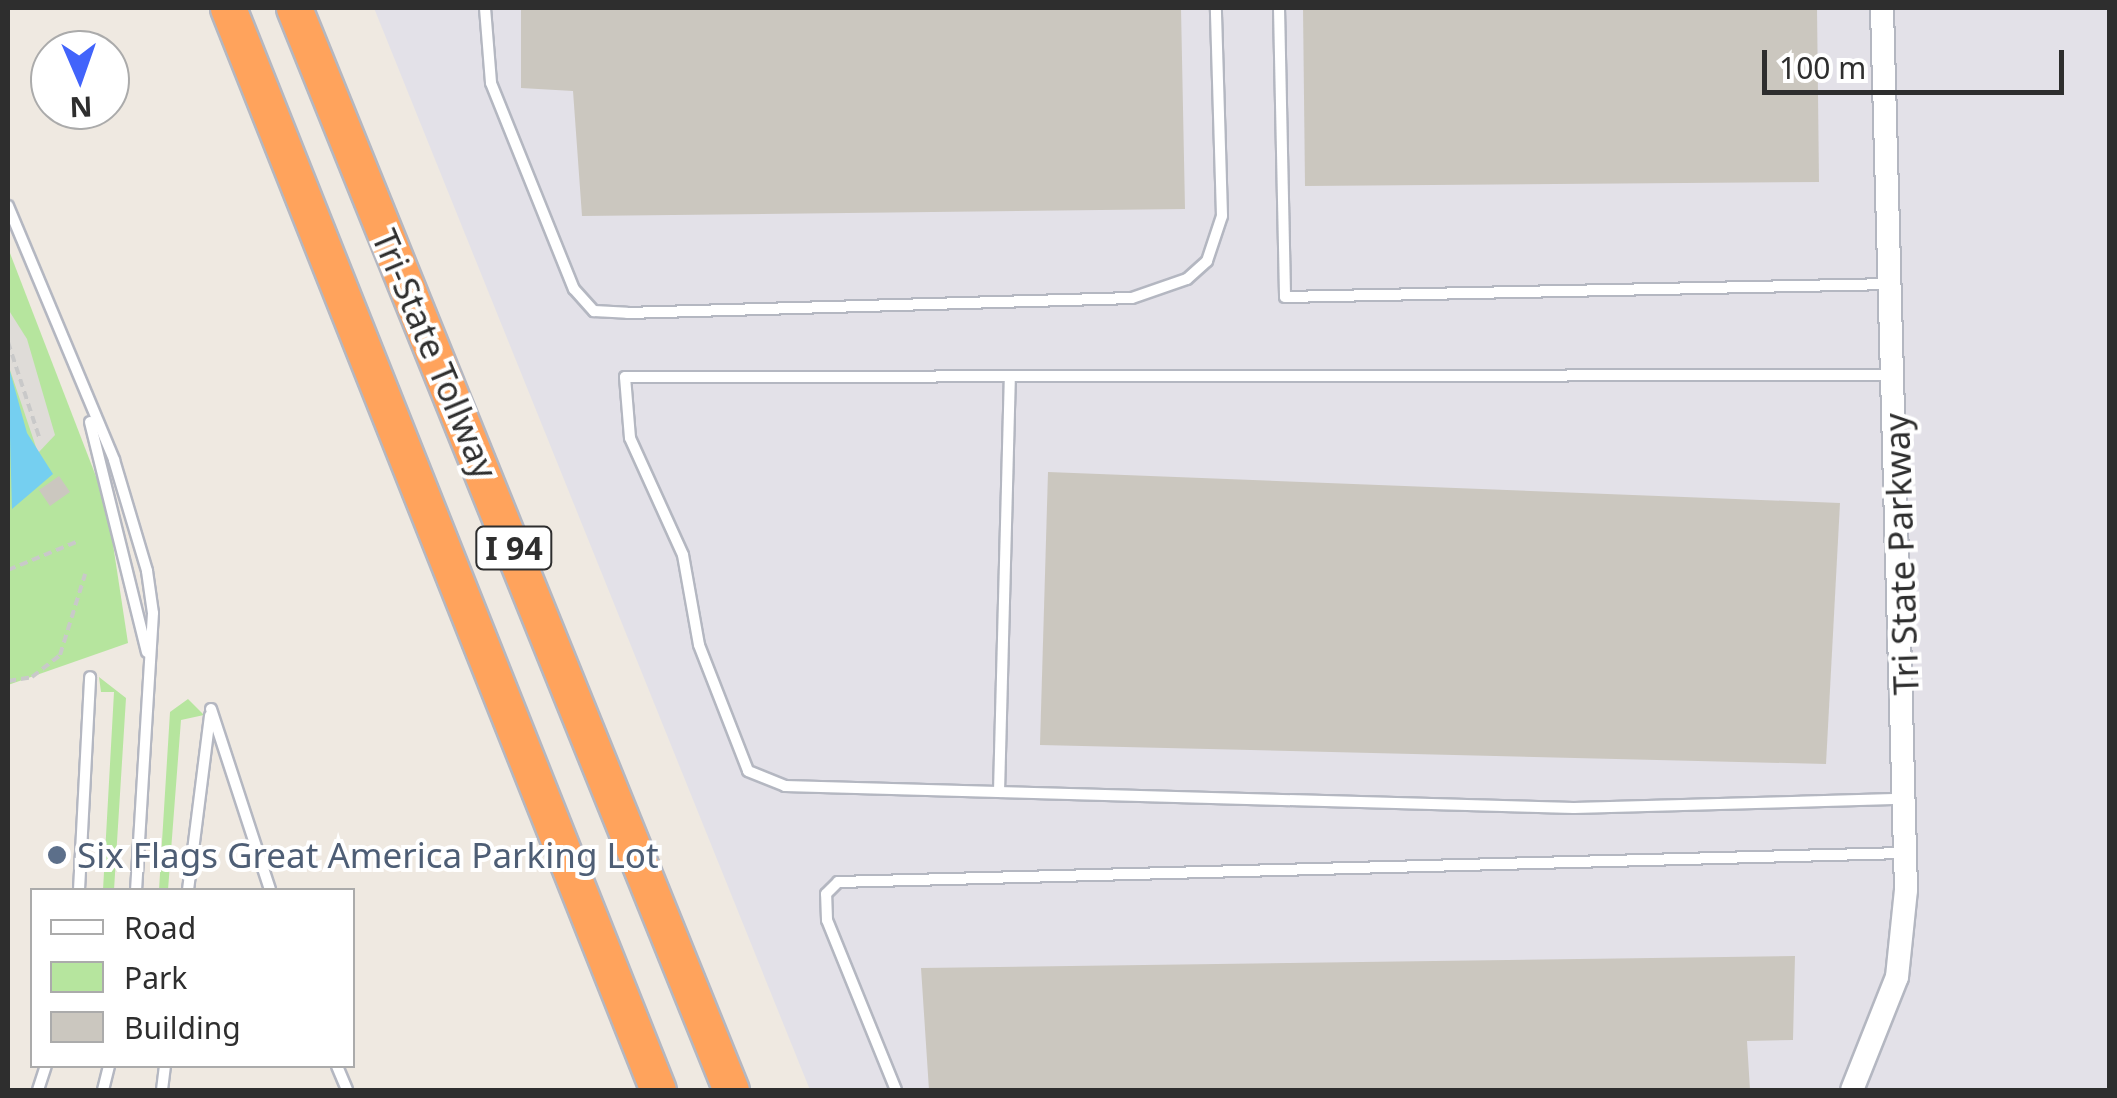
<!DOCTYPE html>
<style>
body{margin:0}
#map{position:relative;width:2117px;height:1098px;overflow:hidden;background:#efe9e1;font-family:"Noto Sans",sans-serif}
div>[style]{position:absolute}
.industrial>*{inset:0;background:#e3e1e8}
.green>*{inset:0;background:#b6e59e}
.plaza>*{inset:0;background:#dfdcd8}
.water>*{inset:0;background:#75cff0}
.building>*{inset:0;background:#cbc7bf}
.path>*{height:4px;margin-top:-2px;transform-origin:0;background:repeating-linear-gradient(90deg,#c9c9c9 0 8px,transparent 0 13px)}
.roads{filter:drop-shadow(2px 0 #b4b7c1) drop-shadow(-2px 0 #b4b7c1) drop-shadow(0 2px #b4b7c1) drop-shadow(0 -2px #b4b7c1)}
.service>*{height:10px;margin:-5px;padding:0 5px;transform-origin:5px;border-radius:5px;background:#fff}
.tertiary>*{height:22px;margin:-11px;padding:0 11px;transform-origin:11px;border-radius:11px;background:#fff}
.motorway>*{height:35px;margin:-17.5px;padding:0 17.5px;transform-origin:17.5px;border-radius:17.5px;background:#ffa35c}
.dots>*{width:28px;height:28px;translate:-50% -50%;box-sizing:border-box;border:5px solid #fff;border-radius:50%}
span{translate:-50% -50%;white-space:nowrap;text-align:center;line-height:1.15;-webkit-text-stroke:8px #fff;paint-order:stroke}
.shield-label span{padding:2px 8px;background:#fff;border:2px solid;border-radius:8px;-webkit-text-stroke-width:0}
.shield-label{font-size:32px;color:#2e2e2e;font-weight:700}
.street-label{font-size:35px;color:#2e2e2e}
.service-label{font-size:35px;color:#4e5e75}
.left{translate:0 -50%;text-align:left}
.frame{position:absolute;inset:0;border:10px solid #2e2e2e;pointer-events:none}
.legend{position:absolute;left:30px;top:888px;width:325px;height:180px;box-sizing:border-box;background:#fff;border:2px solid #ababab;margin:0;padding:12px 18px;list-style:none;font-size:30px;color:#2e2e2e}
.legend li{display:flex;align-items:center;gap:20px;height:50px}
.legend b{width:50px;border:2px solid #ababab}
.north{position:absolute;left:30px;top:30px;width:100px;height:100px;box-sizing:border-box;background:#fff;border:2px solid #ababab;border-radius:50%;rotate:178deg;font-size:28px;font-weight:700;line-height:40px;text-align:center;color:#2e2e2e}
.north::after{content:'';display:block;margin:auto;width:35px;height:45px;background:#4264fb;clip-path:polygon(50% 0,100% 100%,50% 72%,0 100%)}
.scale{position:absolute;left:1762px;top:50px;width:302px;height:45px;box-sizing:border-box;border:5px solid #2e2e2e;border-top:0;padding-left:12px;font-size:30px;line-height:35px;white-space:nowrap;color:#2e2e2e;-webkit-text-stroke:8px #fff;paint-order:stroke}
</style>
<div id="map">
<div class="industrial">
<div style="clip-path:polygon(374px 8px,2109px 8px,2109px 1090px,810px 1090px)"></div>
</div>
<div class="green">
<div style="clip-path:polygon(8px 248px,107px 505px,128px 643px,8px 685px)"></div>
<div style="clip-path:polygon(99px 677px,126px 698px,114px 890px,103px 890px,114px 692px,101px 692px)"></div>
<div style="clip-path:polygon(188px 699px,204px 715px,181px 720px,168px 890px,159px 890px,170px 712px)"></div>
</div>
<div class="plaza">
<div style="clip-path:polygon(8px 309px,27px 339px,55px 435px,38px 453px,8px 364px)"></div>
</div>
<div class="water">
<div style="clip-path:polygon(8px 364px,27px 433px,53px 474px,12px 509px)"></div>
</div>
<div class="building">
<div style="clip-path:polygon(521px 8px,1181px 8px,1185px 209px,582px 216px,573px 91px,521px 88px)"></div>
<div style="clip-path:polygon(1303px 8px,1817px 8px,1819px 182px,1305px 186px)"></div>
<div style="clip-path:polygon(1048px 472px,1840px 503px,1826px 764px,1040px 745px)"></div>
<div style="clip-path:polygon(59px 476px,70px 492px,50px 506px,39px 490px)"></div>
<div style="clip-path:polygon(1795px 956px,1793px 1040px,1747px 1041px,1750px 1090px,929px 1090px,921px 968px)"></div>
</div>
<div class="path">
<div style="left:8px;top:342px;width:103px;rotate:71.9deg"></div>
<div style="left:8px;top:570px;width:74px;rotate:-22.4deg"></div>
<div style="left:8px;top:681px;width:24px;rotate:-9deg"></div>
<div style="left:32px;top:677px;width:36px;rotate:-38deg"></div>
<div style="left:60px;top:655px;width:85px;rotate:-72.8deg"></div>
</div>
<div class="roads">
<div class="service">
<div style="left:485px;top:8px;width:75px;rotate:85.4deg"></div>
<div style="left:491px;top:83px;width:222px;rotate:68.1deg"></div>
<div style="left:574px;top:289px;width:30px;rotate:48deg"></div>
<div style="left:594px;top:311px;width:33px;rotate:3deg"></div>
<div style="left:627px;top:313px;width:505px;rotate:-1.7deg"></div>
<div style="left:1132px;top:298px;width:58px;rotate:-19.1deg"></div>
<div style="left:1187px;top:279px;width:27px;rotate:-42deg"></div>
<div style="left:1207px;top:261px;width:47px;rotate:-71.6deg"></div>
<div style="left:1222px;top:216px;width:208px;rotate:-91.7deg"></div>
<div style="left:1279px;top:8px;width:289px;rotate:88.8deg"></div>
<div style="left:1285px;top:297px;width:605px;rotate:-1.23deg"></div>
<div style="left:8px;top:206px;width:275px;rotate:67.3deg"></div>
<div style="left:114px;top:460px;width:116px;rotate:73.4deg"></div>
<div style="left:147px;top:571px;width:42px;rotate:81.9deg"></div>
<div style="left:153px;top:613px;width:278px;rotate:93.5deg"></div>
<div style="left:1893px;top:375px;width:1268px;rotate:179.91deg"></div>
<div style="left:625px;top:377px;width:61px;rotate:85.3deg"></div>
<div style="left:630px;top:438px;width:128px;rotate:65.6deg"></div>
<div style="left:683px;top:555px;width:91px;rotate:79.9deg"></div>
<div style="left:699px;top:645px;width:135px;rotate:68.7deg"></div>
<div style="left:748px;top:771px;width:40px;rotate:22deg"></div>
<div style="left:785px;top:786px;width:789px;rotate:1.6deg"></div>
<div style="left:1574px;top:808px;width:328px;rotate:-1.6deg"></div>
<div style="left:90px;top:422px;width:237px;rotate:76.1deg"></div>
<div style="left:211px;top:709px;width:190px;rotate:71.9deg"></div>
<div style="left:999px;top:792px;width:411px;rotate:-88.5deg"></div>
<div style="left:79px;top:890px;width:213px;rotate:-87deg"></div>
<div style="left:188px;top:890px;width:176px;rotate:-82.8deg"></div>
<div style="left:337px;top:1066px;width:26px;rotate:67deg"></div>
<div style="left:38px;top:1090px;width:25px;rotate:-72deg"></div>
<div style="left:103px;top:1090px;width:25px;rotate:-76deg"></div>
<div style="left:162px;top:1090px;width:24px;rotate:-83deg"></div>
<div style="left:896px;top:1090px;width:183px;rotate:-112.1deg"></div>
<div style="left:827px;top:920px;width:26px;rotate:-92deg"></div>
<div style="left:826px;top:894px;width:17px;rotate:-45deg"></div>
<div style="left:838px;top:882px;width:1067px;rotate:-1.56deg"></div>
</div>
<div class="tertiary">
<div style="left:1852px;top:1090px;width:122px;rotate:-68.3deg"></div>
<div style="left:1897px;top:977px;width:87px;rotate:-84.1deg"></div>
<div style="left:1906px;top:890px;width:882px;rotate:-91.56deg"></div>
</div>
<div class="motorway">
<div style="left:228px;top:8px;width:1164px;rotate:68.33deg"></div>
<div style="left:294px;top:8px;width:1167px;rotate:68.01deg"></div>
</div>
</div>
<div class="dots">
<div style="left:57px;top:855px;background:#5c6f8a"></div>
</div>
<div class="shield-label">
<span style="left:514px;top:548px">I 94</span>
</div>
<div class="street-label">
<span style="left:435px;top:354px;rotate:67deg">Tri-State Tollway</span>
<span style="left:1901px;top:554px;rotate:-92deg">Tri State Parkway</span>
</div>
<div class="service-label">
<span class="left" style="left:77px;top:855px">Six Flags Great America Parking Lot</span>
</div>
<div class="frame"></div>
<ul class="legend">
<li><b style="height:12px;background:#fff"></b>Road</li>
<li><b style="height:28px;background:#b6e59e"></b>Park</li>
<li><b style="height:28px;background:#cbc7bf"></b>Building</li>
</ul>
<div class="north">N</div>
<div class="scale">100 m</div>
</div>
